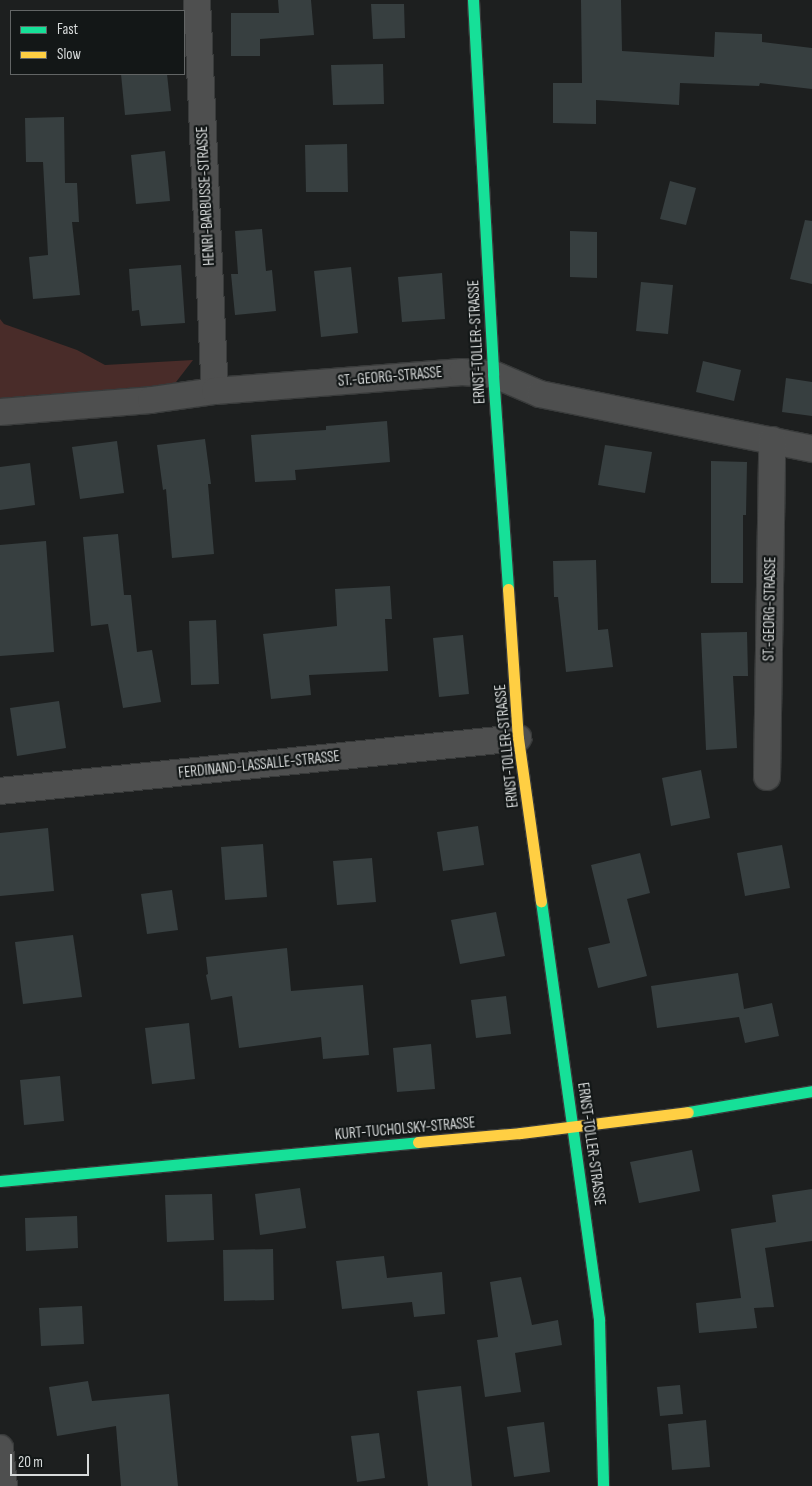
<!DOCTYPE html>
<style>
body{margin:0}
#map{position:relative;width:812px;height:1486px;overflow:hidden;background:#1d1f1f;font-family:"Sofia Sans Condensed",sans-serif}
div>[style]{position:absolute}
.green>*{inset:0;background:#492c29}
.building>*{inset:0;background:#373f40}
.roads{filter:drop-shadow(1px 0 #393b3b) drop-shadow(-1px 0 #393b3b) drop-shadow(0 1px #393b3b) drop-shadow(0 -1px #393b3b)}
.street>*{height:26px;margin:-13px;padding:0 13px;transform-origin:13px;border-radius:13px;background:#4e4f4f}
.fast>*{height:11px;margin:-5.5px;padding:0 5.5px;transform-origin:5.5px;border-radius:5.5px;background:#16e098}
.slow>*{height:11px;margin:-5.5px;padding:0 5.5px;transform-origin:5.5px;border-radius:5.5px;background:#ffcf43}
span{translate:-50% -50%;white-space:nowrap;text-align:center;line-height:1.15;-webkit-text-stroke:4.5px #131717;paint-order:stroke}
.street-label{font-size:15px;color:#d8dbdb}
.legend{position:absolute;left:10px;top:10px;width:175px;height:65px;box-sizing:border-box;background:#131717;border:1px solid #626565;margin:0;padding:6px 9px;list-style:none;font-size:15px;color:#d8dbdb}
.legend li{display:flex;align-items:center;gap:10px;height:25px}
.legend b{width:25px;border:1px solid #626565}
.scale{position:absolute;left:10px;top:1454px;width:79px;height:22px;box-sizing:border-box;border:2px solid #d8dbdb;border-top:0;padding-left:6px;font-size:15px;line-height:18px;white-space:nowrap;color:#d8dbdb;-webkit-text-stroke:4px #131717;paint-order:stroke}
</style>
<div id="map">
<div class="green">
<div style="clip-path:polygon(0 319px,4px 324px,77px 350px,105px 365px,193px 360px,173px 386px,0 402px)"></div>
</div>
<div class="building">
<div style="clip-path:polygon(278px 0,311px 0,314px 35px,260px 39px,260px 56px,231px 56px,231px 13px,279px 13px)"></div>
<div style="clip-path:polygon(581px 0,621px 0,622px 51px,714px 57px,715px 32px,762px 34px,762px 42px,812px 48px,812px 89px,760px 83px,759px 86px,680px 83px,679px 105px,596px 100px,596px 124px,553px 123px,553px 83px,582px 83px)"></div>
<div style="clip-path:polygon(371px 4px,404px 4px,405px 38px,373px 39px)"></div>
<div style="clip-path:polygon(383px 64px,384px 104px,333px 105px,331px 65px)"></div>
<div style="clip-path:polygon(121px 74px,167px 74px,171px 111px,125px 115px)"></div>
<div style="clip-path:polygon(64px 117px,65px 183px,77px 183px,79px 222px,72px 222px,80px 295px,33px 299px,29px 257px,48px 255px,43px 162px,26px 162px,25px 118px)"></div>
<div style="clip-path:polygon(347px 144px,348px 192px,306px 192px,305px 145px)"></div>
<div style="clip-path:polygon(165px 151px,170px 201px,136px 204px,131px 155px)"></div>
<div style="clip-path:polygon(670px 181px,696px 188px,686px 225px,660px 219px)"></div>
<div style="clip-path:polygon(805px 220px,812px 221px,812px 284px,790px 279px)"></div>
<div style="clip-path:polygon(262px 229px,266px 271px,272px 270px,276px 311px,235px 315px,231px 274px,238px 274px,235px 231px)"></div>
<div style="clip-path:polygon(570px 231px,597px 232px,597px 278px,570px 277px)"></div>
<div style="clip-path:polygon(181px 265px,185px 323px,141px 326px,139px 310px,132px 311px,129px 269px)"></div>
<div style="clip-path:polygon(351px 267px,358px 333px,321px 337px,314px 271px)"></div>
<div style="clip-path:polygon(442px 273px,445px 319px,402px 322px,398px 277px)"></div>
<div style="clip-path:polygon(641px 282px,673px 285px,668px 334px,636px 331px)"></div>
<div style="clip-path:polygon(703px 361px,741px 370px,734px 401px,696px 392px)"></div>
<div style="clip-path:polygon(786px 378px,812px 382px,812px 416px,782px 412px)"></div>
<div style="clip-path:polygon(387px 421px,390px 462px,295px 470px,296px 480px,255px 482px,251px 435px,326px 430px,326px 426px)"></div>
<div style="clip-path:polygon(205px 439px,211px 484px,208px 484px,214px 554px,172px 558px,166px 489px,163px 490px,157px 445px)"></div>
<div style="clip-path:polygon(117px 441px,124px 493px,80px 499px,72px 447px)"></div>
<div style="clip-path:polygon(605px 445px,652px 452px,645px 493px,598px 485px)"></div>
<div style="clip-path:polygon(711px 461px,747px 462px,746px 515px,743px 515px,743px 583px,711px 583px)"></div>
<div style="clip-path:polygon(30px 463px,35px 505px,0 510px,0 467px)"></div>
<div style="clip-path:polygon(118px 534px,124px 595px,131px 595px,137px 652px,152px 650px,161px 702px,123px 708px,108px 624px,91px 626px,83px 537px)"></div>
<div style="clip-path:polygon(46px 541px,54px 652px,0 656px,0 545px)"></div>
<div style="clip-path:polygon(596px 560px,598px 630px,608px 629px,613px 667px,566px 672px,558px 597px,554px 597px,553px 561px)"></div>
<div style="clip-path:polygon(390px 586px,392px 619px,385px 619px,388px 671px,309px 675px,311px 695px,271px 699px,263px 634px,337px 626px,335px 589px)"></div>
<div style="clip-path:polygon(216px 620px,219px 684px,191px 685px,189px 621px)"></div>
<div style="clip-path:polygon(747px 632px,748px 676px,733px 676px,737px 748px,706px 750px,701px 633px)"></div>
<div style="clip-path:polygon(463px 635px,469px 694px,439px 697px,433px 638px)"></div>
<div style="clip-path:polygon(59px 701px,66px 748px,17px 756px,10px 708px)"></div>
<div style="clip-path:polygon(701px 770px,710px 818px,671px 826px,662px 778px)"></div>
<div style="clip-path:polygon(478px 826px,484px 865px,443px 871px,437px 832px)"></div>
<div style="clip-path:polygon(48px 828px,54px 891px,0 896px,0 833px)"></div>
<div style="clip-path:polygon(263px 844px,267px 897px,225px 900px,221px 847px)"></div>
<div style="clip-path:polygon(782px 845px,790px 888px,745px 896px,737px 853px)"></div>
<div style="clip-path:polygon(640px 853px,650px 893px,627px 899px,647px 976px,598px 988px,588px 948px,610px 943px,591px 865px)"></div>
<div style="clip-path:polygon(372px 858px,376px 902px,337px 905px,333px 861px)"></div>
<div style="clip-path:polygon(172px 890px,178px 930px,147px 934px,141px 894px)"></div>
<div style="clip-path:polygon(496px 912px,505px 956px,460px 964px,451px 920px)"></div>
<div style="clip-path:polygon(73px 935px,82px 997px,23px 1004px,15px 942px)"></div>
<div style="clip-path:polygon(287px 948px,291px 991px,363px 985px,369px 1055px,323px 1059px,321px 1037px,239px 1048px,232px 996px,211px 1000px,206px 975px,208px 974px,206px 957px)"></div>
<div style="clip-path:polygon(738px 973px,744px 1009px,772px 1003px,779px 1036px,745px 1043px,739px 1017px,657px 1028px,651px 986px)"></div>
<div style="clip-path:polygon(506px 996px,511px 1034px,476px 1038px,471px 1000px)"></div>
<div style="clip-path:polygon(189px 1023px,195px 1079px,152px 1084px,145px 1028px)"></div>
<div style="clip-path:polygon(431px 1044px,435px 1089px,397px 1092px,393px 1048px)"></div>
<div style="clip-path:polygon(60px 1076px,64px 1121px,24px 1125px,20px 1080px)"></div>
<div style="clip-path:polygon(692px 1150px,700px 1191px,639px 1203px,630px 1162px)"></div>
<div style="clip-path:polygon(300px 1188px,306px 1228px,260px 1235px,255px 1194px)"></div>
<div style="clip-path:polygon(812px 1189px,812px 1241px,765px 1248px,774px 1307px,754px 1308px,757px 1328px,699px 1333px,696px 1303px,741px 1298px,731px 1229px,776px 1222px,772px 1195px)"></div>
<div style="clip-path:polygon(212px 1194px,214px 1240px,167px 1242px,165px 1195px)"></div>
<div style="clip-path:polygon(77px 1216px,78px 1248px,26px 1251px,25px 1218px)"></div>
<div style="clip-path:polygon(273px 1249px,274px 1300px,224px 1301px,223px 1250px)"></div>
<div style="clip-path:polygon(384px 1256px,387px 1278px,442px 1272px,445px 1314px,414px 1317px,412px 1302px,342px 1309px,336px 1261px)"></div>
<div style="clip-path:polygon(521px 1277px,532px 1325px,558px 1320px,562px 1345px,515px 1353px,521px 1392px,485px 1397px,477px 1340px,498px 1337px,490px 1282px)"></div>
<div style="clip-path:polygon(82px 1306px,84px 1344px,41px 1346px,39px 1308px)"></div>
<div style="clip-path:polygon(88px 1381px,92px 1401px,169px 1394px,178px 1486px,121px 1486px,116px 1426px,57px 1436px,49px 1387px)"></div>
<div style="clip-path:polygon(680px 1385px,683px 1414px,660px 1416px,657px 1387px)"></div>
<div style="clip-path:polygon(461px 1386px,472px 1486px,428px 1486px,417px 1391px)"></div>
<div style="clip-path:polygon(706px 1420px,710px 1467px,672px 1470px,668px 1424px)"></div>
<div style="clip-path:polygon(544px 1422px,550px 1472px,514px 1477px,507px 1427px)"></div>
<div style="clip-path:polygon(379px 1433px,385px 1478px,357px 1482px,351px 1436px)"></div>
</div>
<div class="roads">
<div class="street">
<div style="left:197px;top:0;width:391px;rotate:87.4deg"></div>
<div style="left:0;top:412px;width:151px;rotate:-4.5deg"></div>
<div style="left:151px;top:400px;width:65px;rotate:-8deg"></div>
<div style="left:215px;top:391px;width:248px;rotate:-4.4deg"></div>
<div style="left:462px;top:372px;width:31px;rotate:4deg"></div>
<div style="left:493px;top:374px;width:51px;rotate:23.1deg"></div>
<div style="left:540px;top:394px;width:278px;rotate:11.4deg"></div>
<div style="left:767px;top:777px;width:337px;rotate:-89.1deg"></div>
<div style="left:0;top:791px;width:521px;rotate:-5.84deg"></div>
<div style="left:0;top:1448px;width:38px;rotate:84deg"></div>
</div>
<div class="fast">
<div style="left:473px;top:0;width:375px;rotate:86.9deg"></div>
<div style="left:493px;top:374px;width:216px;rotate:86deg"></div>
<div style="left:541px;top:901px;width:422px;rotate:82.1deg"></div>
<div style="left:599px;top:1319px;width:167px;rotate:88.6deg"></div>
<div style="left:688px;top:1112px;width:126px;rotate:-9.6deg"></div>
<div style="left:0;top:1181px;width:420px;rotate:-5.3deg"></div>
</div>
<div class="slow">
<div style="left:508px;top:589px;width:149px;rotate:86.2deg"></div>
<div style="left:518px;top:738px;width:165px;rotate:82deg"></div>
<div style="left:418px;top:1142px;width:102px;rotate:-5deg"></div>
<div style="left:520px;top:1133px;width:169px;rotate:-7.1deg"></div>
</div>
</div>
<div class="street-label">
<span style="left:206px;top:196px;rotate:-93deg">HENRI-BARBUSSE-STRASSE</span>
<span style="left:477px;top:342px;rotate:-93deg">ERNST-TOLLER-STRASSE</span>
<span style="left:390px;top:377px;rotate:-5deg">ST.-GEORG-STRASSE</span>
<span style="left:770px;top:609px;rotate:-89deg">ST.-GEORG-STRASSE</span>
<span style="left:507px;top:746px;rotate:-96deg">ERNST-TOLLER-STRASSE</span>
<span style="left:259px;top:765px;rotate:-6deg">FERDINAND-LASSALLE-STRASSE</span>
<span style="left:405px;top:1129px;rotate:-5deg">KURT-TUCHOLSKY-STRASSE</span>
<span style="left:591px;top:1144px;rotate:82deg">ERNST-TOLLER-STRASSE</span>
</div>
<ul class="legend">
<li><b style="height:6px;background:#16e098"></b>Fast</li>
<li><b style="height:6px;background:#ffcf43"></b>Slow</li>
</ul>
<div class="scale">20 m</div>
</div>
